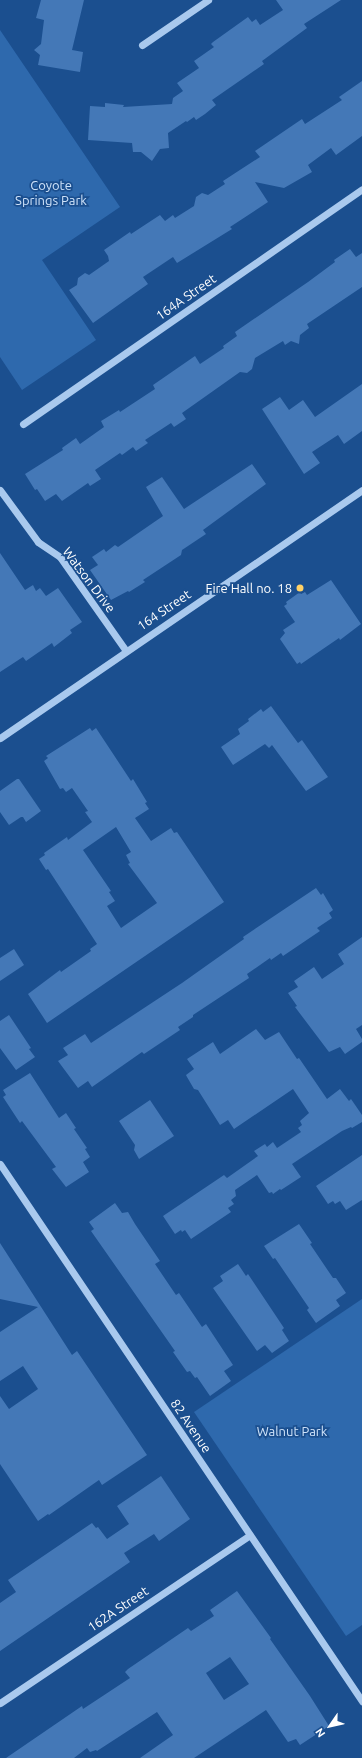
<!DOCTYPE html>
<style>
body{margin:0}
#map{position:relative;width:362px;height:1758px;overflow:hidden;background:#1b4f8f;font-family:Ubuntu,sans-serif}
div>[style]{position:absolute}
.green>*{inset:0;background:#2e69ad}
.building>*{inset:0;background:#4478b7}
.minor>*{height:7px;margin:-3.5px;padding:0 3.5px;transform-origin:3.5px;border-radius:3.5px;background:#a9c9ee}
.dots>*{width:11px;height:11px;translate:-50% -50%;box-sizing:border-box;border:2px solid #1b4f8f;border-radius:50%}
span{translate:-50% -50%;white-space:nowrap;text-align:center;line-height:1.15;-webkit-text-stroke:3.5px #1b4f8f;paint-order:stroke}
.park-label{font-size:13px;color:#cfe3fa}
.street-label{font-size:13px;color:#fff}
.poi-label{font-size:13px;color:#fff}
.right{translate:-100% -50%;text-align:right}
.north{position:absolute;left:310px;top:1706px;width:40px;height:40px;-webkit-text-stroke:3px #1b4f8f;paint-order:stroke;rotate:236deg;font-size:11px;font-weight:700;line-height:16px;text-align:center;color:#fff}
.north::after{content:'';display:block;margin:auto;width:14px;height:18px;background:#fff;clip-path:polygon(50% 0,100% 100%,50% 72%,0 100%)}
</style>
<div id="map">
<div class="green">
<div style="clip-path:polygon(0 30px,120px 207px,42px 260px,96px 340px,22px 390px,0 357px)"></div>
<div style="clip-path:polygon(362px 1299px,362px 1625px,346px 1636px,194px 1412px)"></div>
</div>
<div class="building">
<div style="clip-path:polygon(41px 0,84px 0,72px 50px,83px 52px,80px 72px,38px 65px,40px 55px,34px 50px,41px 44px,44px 20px,36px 18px)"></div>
<div style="clip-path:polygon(276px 0,341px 0,304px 24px,307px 28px,262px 61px,264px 64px,212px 100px,216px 105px,205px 114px,196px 120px,194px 117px,187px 122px,186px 121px,168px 133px,169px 148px,160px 149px,152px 161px,141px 152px,133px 152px,132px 143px,88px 140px,90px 106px,105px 107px,105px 103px,124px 105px,123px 107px,172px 104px,173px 98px,183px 91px,177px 83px,199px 68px,194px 61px,214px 47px,211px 44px,213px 42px,248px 17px,252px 22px,256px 19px,260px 25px,283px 10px)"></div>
<div style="clip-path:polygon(362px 81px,362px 136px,336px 155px,331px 148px,308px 165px,312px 172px,284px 188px,255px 182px,268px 202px,230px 227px,232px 229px,177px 263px,173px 257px,143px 277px,148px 284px,93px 323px,69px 290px,77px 285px,78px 278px,85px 273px,89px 275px,109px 261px,108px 256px,104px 250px,130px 232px,131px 234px,160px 215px,165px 221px,173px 215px,175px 218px,194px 206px,196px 197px,202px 193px,208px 195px,225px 184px,223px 181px,260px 157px,255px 151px,302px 119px,305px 124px,342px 100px,339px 97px)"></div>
<div style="clip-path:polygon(350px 249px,356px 257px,362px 253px,362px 287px,307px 324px,309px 328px,300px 335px,299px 344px,291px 341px,285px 345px,283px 341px,255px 358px,252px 369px,247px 373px,240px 372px,182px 413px,186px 419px,174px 427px,171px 423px,145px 440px,148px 443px,136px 451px,133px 447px,122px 455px,120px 453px,95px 470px,101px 479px,90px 486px,88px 483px,62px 501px,56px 494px,45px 501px,37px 489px,35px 490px,25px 474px,63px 450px,62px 448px,76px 438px,80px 444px,104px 427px,101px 421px,119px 410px,120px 412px,155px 389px,153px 385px,195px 356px,200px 364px,224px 348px,223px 346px,237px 336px,235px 332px,308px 282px,335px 262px,334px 260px)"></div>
<div style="clip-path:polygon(362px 384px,362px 431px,344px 444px,338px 435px,312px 452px,320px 463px,304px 474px,262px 409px,280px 397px,289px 410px,303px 400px,315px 417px)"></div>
<div style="clip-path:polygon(252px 464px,266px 484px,203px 530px,206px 534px,182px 550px,181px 555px,143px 580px,145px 582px,129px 592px,128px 591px,111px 600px,90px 570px,98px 565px,92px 557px,104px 549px,106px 552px,115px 545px,118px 547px,163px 516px,146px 487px,162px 477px,184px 509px)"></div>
<div style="clip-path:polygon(0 553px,25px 590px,33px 585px,36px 591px,40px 588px,46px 596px,58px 588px,82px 622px,70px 630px,72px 633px,54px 647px,52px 643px,26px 661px,23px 657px,0 672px)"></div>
<div style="clip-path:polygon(331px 580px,361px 624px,340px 640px,339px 638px,301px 664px,300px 662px,297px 664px,280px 639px,285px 633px,283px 630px,295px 622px,284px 606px,287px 604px,286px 602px,300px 592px,301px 594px,305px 592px,307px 595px)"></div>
<div style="clip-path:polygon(271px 706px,298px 743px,302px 740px,328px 777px,306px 791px,272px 745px,269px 748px,265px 744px,233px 765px,221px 747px,240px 734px,238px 729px,249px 721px,248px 719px,261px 709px,263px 712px)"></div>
<div style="clip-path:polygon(evenodd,90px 728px,92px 731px,96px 728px,131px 781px,133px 779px,147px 802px,145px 803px,149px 809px,135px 818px,151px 841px,171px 828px,174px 833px,177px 832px,224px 902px,47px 1023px,28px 994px,60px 970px,61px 972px,91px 951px,90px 949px,97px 944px,48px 869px,46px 870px,39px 859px,45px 855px,44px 853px,67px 837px,68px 840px,92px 822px,85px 812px,88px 811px,72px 788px,66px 792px,63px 788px,60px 789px,44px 761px,48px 758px,46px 756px,90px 728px,116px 827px,131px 852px,126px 855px,130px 863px,128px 864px,157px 903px,121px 928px,107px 906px,115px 901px,109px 892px,111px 891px,83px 850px,116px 827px)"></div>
<div style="clip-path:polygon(17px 779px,19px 779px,41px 811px,26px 822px,23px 817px,21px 817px,9px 825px,0 812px,0 791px)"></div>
<div style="clip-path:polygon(316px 888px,321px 895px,323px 893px,333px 910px,329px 913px,332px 918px,317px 928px,320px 931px,283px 956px,281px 953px,271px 960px,270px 958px,247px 974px,249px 978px,193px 1015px,193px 1017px,178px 1027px,180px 1030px,144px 1054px,142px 1052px,92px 1087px,88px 1081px,78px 1088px,58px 1061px,68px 1055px,63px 1048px,85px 1034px,91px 1043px,182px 983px,244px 939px,243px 937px)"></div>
<div style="clip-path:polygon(362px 937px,362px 1025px,356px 1029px,362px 1039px,362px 1042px,345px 1054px,340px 1047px,329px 1052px,295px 1007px,297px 1006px,288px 993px,298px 987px,294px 981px,314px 967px,322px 979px,344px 964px,338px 954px)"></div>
<div style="clip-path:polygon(14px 949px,24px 965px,0 981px,0 958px)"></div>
<div style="clip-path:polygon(9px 1015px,31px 1048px,29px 1049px,35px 1057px,16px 1070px,0 1048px,0 1021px)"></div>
<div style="clip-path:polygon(256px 1029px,265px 1040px,279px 1032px,297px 1059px,299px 1058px,327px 1099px,340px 1089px,349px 1101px,351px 1099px,362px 1115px,362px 1122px,352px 1128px,351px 1127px,342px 1131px,292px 1164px,301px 1177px,281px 1190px,280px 1189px,273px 1194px,272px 1192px,269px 1193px,257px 1175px,235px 1190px,236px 1196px,231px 1200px,234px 1204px,228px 1208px,231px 1212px,191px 1239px,185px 1230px,182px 1232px,181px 1230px,175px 1234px,163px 1216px,224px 1175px,227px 1178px,258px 1156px,254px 1151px,265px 1144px,267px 1147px,273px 1142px,277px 1148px,301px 1132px,298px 1128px,302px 1125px,300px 1121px,309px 1113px,293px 1089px,234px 1129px,228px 1120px,220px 1125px,198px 1090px,194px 1089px,187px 1077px,186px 1075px,194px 1069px,187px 1059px,213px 1042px,220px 1054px)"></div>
<div style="clip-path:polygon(30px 1073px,59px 1118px,66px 1113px,76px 1128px,74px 1129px,87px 1148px,85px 1149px,90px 1157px,83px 1162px,89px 1172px,66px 1187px,52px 1169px,56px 1167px,22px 1121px,20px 1123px,3px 1097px,6px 1095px,3px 1090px)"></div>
<div style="clip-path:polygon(150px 1100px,174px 1136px,139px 1159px,134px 1150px,135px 1145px,119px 1121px)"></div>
<div style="clip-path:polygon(362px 1155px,362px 1200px,346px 1210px,340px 1201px,335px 1204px,333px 1201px,328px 1204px,316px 1186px)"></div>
<div style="clip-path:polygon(115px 1203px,122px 1213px,128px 1212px,135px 1224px,160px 1261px,155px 1264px,176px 1295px,179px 1293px,202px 1327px,206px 1324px,233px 1365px,224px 1371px,231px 1381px,210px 1396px,197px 1377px,195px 1378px,190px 1371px,187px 1372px,173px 1352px,175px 1351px,91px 1231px,94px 1229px,89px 1222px)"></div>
<div style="clip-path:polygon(299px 1224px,312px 1243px,310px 1244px,333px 1278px,336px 1278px,346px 1293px,336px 1300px,340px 1306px,316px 1323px,307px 1310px,309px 1308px,275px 1258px,273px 1259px,264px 1246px)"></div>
<div style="clip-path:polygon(0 1243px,72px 1355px,77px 1351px,147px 1455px,102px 1485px,99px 1480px,49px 1515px,48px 1514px,38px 1521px,0 1464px,0 1396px,9px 1409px,38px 1389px,23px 1366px,0 1381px,0 1332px,38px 1307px,0 1299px)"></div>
<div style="clip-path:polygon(238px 1264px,246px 1276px,248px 1274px,284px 1328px,282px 1330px,289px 1341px,272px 1353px,265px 1345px,257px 1351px,213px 1288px,223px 1281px,220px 1276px)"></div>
<div style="clip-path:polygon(161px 1476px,190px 1519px,159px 1541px,154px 1534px,124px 1553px,130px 1562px,0 1651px,0 1603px,16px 1592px,8px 1580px,92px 1523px,96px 1528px,98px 1527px,107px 1539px,129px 1524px,117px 1506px)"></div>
<div style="clip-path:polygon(evenodd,237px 1591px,271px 1638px,270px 1639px,310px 1696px,329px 1726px,300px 1745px,296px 1739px,288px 1742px,266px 1710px,194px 1758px,140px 1758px,173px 1735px,157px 1712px,97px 1751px,96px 1750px,90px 1752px,87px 1748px,74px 1758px,6px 1758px,82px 1706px,83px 1709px,130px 1678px,125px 1672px,128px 1669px,188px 1628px,191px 1631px,214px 1616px,210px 1610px,237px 1591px,230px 1657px,249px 1684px,224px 1700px,206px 1673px,230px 1657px)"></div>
</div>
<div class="minor">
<div style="left:142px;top:45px;width:80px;rotate:-34.3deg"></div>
<div style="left:23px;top:424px;width:412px;rotate:-34.7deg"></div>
<div style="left:0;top:490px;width:64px;rotate:53.8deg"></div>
<div style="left:38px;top:542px;width:27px;rotate:34deg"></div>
<div style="left:60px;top:557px;width:115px;rotate:54.9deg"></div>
<div style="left:0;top:738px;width:439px;rotate:-34.4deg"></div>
<div style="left:0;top:1164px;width:648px;rotate:56.02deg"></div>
<div style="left:0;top:1703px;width:301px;rotate:-33.9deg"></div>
</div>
<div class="dots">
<div style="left:300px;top:588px;background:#ffd166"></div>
</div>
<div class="park-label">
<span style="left:51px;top:193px">Coyote<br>Springs Park</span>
<span style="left:292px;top:1431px">Walnut Park</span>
</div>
<div class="street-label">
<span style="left:186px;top:297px;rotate:-35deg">164A Street</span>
<span style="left:89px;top:580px;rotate:53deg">Watson Drive</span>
<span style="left:164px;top:610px;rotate:-34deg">164 Street</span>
<span style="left:191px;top:1426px;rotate:56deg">82 Avenue</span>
<span style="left:118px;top:1609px;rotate:-34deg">162A Street</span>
</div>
<div class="poi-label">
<span class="right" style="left:292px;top:588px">Fire Hall no. 18</span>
</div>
<div class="north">N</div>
</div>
